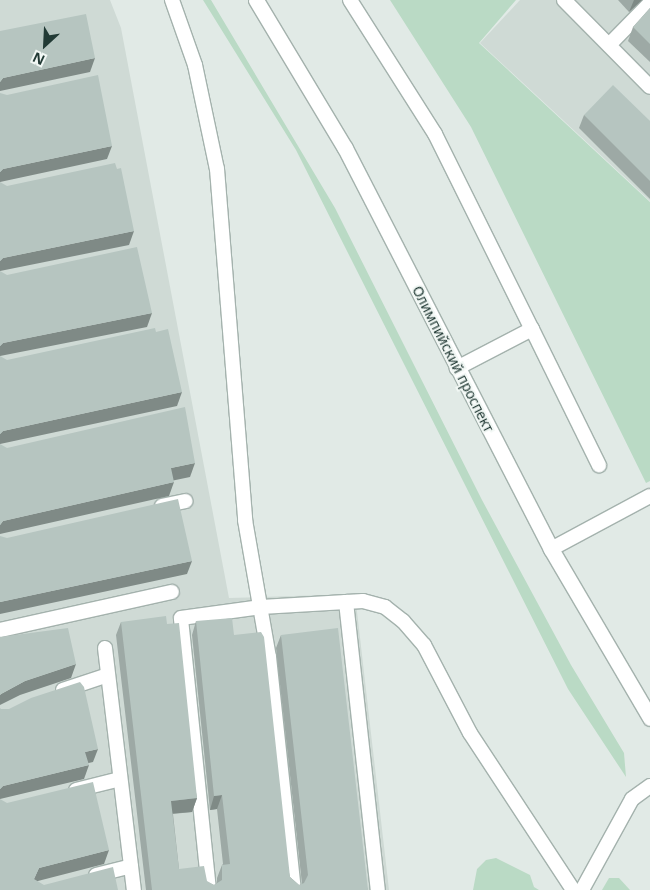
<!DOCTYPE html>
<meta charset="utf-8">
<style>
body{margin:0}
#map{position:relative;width:650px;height:890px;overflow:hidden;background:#e1eae6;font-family:"Noto Sans",sans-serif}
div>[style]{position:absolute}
.built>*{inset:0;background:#cfdad5}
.green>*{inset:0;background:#badac5}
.roads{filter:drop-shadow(1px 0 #a4b2ad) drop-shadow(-1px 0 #a4b2ad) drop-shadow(0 1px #a4b2ad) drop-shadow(0 -1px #a4b2ad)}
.service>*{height:14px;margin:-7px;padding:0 7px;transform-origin:7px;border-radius:7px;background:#fff}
.tertiary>*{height:15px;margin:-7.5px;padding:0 7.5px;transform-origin:7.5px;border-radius:7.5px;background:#fff}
.wall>*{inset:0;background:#9da9a5}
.shaded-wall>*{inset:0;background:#7f8a86}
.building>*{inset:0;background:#b6c5c0}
span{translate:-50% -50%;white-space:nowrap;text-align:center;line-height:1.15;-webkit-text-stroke:4px #f1f7f4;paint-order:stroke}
.street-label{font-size:14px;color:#223a35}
.north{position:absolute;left:20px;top:20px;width:50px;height:50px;-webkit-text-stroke:4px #f1f7f4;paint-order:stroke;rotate:205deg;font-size:14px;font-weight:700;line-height:20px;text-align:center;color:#223a35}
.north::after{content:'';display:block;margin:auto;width:18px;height:22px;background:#223a35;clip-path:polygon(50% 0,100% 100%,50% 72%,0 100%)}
</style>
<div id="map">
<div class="built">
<div style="clip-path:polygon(0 0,110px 0,121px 28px,229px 598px,355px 594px,389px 890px,0 890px)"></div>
<div style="clip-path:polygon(520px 0,650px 0,650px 201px,480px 43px)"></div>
</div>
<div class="green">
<div style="clip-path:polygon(203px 0,211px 0,335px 208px,482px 500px,571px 665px,624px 753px,626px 777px,568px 689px,296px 150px)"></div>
<div style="clip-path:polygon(390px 0,516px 0,479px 43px,650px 202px,650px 481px,646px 483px,471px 127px)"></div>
<div style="clip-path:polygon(496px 858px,530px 875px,534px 887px,539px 890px,473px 890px,477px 869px,486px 860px)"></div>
<div style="clip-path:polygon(609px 878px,619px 878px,630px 890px,602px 890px)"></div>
</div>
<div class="roads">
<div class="service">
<div style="left:172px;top:0;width:69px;rotate:70.5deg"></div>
<div style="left:195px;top:65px;width:106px;rotate:78.1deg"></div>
<div style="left:217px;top:169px;width:352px;rotate:85.4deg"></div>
<div style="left:245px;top:520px;width:139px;rotate:80.1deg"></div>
<div style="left:269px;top:657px;width:234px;rotate:83.9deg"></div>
<div style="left:350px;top:0;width:159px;rotate:57.6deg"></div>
<div style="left:435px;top:134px;width:218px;rotate:63.6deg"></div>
<div style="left:532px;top:329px;width:85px;rotate:152.5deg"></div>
<div style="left:564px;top:0;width:122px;rotate:45.3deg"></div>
<div style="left:609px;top:45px;width:59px;rotate:-45.7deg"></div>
<div style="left:532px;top:329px;width:152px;rotate:63.8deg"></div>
<div style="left:162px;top:506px;width:24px;rotate:-12deg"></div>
<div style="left:551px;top:549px;width:112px;rotate:-28.2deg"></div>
<div style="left:346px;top:602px;width:17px;rotate:-3deg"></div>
<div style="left:363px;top:601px;width:23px;rotate:15deg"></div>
<div style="left:385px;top:607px;width:23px;rotate:38deg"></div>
<div style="left:403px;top:621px;width:32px;rotate:49deg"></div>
<div style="left:424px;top:645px;width:99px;rotate:62.4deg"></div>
<div style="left:470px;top:733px;width:188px;rotate:56.7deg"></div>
<div style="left:0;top:630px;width:176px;rotate:-12.5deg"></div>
<div style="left:105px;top:648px;width:244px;rotate:83.2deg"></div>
<div style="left:63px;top:690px;width:47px;rotate:-18.4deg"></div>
<div style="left:76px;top:790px;width:45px;rotate:-14deg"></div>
<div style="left:96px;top:875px;width:36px;rotate:-14deg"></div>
<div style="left:209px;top:890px;width:273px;rotate:-95.9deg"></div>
<div style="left:181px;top:618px;width:81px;rotate:-7.8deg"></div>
<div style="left:261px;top:607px;width:85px;rotate:-3.4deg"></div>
<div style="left:346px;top:602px;width:290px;rotate:83.7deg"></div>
<div style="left:582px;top:890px;width:104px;rotate:-61.2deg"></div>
<div style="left:632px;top:799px;width:22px;rotate:-36deg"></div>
</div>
<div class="tertiary">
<div style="left:256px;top:0;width:173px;rotate:59deg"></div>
<div style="left:345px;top:148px;width:451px;rotate:62.8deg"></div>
<div style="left:551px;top:549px;width:196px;rotate:59.6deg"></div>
</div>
</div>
<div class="wall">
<div style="clip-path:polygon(618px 0,642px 0,629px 12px)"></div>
<div style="clip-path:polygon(650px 8px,650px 62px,628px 41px,633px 27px)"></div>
<div style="clip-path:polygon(584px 115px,650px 121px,650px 199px,579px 128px)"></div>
<div style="clip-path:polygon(196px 621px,234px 635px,290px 877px,299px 885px,302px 884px,276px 648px,281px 635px,368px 890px,146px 890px,116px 635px,121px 622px,167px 624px,197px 798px,192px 812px,173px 814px,179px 869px,214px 885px,217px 883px,217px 878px,222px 865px,223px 864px,217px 809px,210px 810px,192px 635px)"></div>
</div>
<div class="shaded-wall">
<div style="clip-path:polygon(634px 0,642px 0,629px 12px)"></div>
<div style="clip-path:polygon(95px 58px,90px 72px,0 91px,0 82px,3px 78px)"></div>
<div style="clip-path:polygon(112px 146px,107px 159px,0 182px,0 172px,3px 169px)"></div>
<div style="clip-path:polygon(134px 231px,129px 245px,0 271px,0 261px,3px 258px)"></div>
<div style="clip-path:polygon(152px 313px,147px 327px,0 356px,0 346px,3px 343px)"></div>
<div style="clip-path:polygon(182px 392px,177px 406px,0 444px,0 434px,3px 431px)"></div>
<div style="clip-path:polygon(195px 463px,190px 477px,166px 482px,171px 468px)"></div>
<div style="clip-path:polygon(174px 482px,169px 496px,0 534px,0 525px,3px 521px)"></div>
<div style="clip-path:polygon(192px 561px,187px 574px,0 614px,0 602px)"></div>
<div style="clip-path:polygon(76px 664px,71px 678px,20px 695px,0 705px,0 695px,1px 694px,25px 681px)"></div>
<div style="clip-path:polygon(98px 749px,93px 762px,80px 765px,85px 752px)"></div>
<div style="clip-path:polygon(89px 765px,84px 779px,0 799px,0 789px,3px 786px)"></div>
<div style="clip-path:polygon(222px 795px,217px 809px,210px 810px,214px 796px)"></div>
<div style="clip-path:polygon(197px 798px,192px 812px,167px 814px,171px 801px)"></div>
<div style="clip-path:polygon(109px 850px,104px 864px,34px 882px,34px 879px,39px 868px)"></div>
</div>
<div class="building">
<div style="clip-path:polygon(650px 8px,650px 44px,633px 27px)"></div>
<div style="clip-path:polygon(86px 14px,95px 58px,3px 78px,0 82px,0 31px)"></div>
<div style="clip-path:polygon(98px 75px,112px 146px,3px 169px,0 172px,0 93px,7px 95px)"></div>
<div style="clip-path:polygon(613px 85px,650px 121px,650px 181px,584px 115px)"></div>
<div style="clip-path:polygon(115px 163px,117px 169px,121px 168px,134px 231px,3px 258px,0 261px,0 182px,7px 186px)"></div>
<div style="clip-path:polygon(137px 247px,152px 313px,3px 343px,0 346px,0 271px,7px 275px)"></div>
<div style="clip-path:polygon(155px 328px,156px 332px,168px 329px,182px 392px,3px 431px,0 434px,0 356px,7px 360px)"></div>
<div style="clip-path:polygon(185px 407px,195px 463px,171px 468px,174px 482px,3px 521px,0 525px,0 444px,7px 448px)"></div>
<div style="clip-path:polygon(178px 499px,192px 561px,0 602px,0 536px,7px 538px)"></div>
<div style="clip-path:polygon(166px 616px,167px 624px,179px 623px,197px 798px,171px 801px,179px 869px,204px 866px,207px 881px,214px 885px,222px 880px,222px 865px,230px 864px,222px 795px,214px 796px,196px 621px,232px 618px,234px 635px,261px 632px,264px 637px,290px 877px,299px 885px,304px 883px,308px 875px,281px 635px,338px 628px,368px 890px,152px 890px,121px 622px)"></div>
<div style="clip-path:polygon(68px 628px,76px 664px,25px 681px,1px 694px,0 695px,0 637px)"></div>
<div style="clip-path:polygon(80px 682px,84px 687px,98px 749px,85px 752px,89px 765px,3px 786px,0 789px,0 708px,1px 709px,9px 709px,31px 698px)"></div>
<div style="clip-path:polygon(93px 782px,109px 850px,39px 868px,34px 879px,44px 885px,113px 867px,118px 890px,0 890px,0 799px,7px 803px)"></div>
</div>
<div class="street-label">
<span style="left:453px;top:359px;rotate:63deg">Олимпийский проспект</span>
</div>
<div class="north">N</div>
</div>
